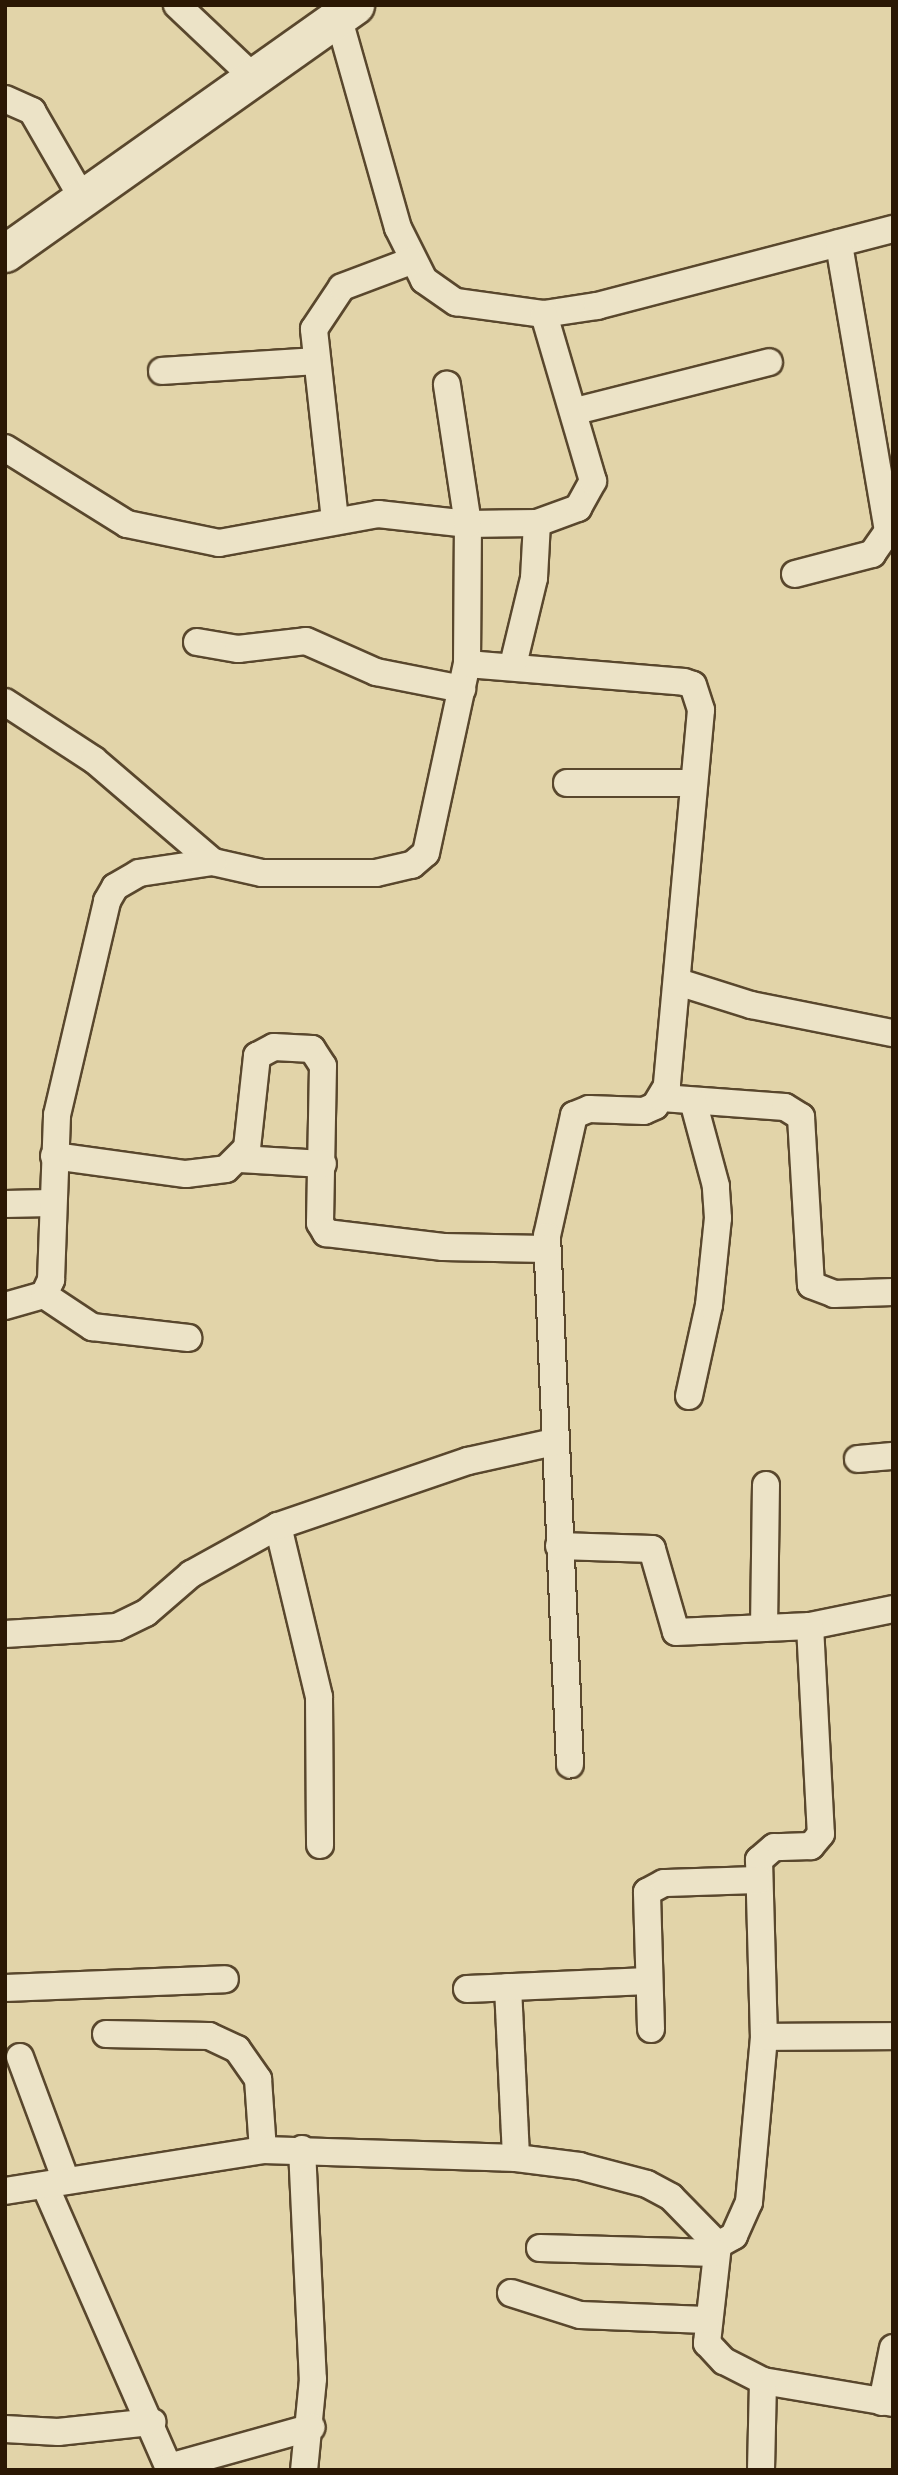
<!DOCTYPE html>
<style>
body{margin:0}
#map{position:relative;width:898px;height:2475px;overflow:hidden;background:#e2d4a9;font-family:Vollkorn,serif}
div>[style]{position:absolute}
.roads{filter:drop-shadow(2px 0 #59472d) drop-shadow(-2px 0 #59472d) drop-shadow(0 2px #59472d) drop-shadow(0 -2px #59472d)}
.street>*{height:26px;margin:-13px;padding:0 13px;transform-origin:13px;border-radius:13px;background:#ece3c7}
.secondary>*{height:37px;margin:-18.5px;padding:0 18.5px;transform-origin:18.5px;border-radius:18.5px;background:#ece3c7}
span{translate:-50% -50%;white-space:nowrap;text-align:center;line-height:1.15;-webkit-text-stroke:6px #ece3c7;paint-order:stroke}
.frame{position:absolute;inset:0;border:7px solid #2b1804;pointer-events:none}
</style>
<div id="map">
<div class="roads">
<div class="street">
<div style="left:177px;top:5px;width:100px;rotate:43.4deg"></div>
<div style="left:338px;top:16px;width:220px;rotate:74.2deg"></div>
<div style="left:398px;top:228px;width:58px;rotate:63.4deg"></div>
<div style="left:424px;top:280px;width:39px;rotate:35deg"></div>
<div style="left:456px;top:302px;width:89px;rotate:7.8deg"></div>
<div style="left:544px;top:314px;width:54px;rotate:-8.6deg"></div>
<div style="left:597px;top:306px;width:306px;rotate:-14.6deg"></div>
<div style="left:5px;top:99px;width:30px;rotate:24deg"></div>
<div style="left:32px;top:111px;width:98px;rotate:60deg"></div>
<div style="left:162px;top:371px;width:154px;rotate:-3.7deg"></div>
<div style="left:576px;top:411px;width:199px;rotate:-14.2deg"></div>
<div style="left:5px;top:448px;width:144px;rotate:31.9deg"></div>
<div style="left:127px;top:524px;width:94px;rotate:11.7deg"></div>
<div style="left:219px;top:543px;width:162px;rotate:-10.3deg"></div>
<div style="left:378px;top:514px;width:91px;rotate:6.3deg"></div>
<div style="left:468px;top:524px;width:69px;rotate:-0.8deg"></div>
<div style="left:537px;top:523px;width:44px;rotate:-20.1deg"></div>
<div style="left:578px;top:508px;width:31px;rotate:-61deg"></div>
<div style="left:593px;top:481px;width:174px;rotate:-106.4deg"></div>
<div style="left:335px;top:520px;width:192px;rotate:-96.3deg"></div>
<div style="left:314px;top:329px;width:50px;rotate:-56.3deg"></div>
<div style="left:342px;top:287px;width:74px;rotate:-20.6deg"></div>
<div style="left:795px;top:574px;width:80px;rotate:-14.6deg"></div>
<div style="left:872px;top:554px;width:28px;rotate:-55deg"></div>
<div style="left:888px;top:531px;width:292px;rotate:-99.7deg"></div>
<div style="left:197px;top:642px;width:42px;rotate:9.7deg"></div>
<div style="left:238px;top:649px;width:68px;rotate:-6.7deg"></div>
<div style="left:306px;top:641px;width:77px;rotate:23.9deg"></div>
<div style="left:376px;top:672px;width:88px;rotate:11.2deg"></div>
<div style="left:467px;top:664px;width:218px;rotate:4.7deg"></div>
<div style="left:684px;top:682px;width:9px;rotate:18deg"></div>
<div style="left:693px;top:685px;width:26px;rotate:72deg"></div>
<div style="left:701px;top:710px;width:378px;rotate:95.2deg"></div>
<div style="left:667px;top:1086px;width:23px;rotate:121deg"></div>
<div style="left:655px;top:1106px;width:12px;rotate:156deg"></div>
<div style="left:644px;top:1111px;width:55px;rotate:-177.9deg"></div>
<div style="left:589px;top:1109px;width:16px;rotate:158deg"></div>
<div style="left:574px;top:1115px;width:124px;rotate:102.6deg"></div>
<div style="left:547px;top:1236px;width:529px;rotate:87.51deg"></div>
<div style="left:513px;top:665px;width:89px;rotate:-76.4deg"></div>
<div style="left:534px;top:578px;width:55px;rotate:-86.9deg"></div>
<div style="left:5px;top:702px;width:106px;rotate:33.1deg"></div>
<div style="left:94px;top:760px;width:157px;rotate:40.6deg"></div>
<div style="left:213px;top:862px;width:50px;rotate:12.7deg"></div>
<div style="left:262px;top:873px;width:114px"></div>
<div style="left:376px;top:873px;width:37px;rotate:-13deg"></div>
<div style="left:412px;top:865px;width:18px;rotate:-41deg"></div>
<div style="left:426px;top:853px;width:193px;rotate:-77.8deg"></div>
<div style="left:467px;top:664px;width:140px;rotate:-89.6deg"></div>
<div style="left:468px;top:524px;width:141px;rotate:-98.6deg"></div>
<div style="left:567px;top:783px;width:126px"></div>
<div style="left:678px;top:982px;width:77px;rotate:17.5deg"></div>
<div style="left:751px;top:1005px;width:145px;rotate:11.2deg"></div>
<div style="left:662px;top:1098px;width:123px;rotate:4.2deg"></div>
<div style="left:785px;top:1107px;width:19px;rotate:32deg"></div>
<div style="left:801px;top:1117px;width:168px;rotate:86.6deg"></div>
<div style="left:811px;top:1285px;width:25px;rotate:21deg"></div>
<div style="left:834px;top:1294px;width:59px;rotate:-1.9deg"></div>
<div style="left:54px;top:1156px;width:133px;rotate:7.8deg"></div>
<div style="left:186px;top:1174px;width:40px;rotate:-7.1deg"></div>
<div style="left:226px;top:1169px;width:30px;rotate:-45deg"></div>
<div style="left:247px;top:1148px;width:93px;rotate:-83.8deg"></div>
<div style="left:257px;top:1056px;width:19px;rotate:-28deg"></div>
<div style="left:274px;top:1047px;width:38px;rotate:3deg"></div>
<div style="left:312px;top:1049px;width:20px;rotate:57deg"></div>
<div style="left:323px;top:1066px;width:157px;rotate:91.1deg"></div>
<div style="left:320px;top:1223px;width:12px;rotate:59deg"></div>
<div style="left:326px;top:1233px;width:118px;rotate:6.8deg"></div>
<div style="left:443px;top:1247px;width:103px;rotate:1.1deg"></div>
<div style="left:240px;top:1159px;width:83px;rotate:3.4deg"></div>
<div style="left:5px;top:1204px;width:46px;rotate:-1.2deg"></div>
<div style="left:44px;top:1295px;width:58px;rotate:33.7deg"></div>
<div style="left:92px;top:1327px;width:97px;rotate:6.5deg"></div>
<div style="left:5px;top:1306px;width:41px;rotate:-15.8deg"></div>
<div style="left:44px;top:1295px;width:17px;rotate:-65deg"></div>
<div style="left:51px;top:1280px;width:165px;rotate:-87.9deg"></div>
<div style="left:57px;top:1115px;width:220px;rotate:-76.8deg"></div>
<div style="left:107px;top:901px;width:16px;rotate:-60deg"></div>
<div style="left:115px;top:887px;width:28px;rotate:-30deg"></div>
<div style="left:139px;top:873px;width:75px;rotate:-8.5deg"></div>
<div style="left:689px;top:1396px;width:93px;rotate:-77.6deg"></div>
<div style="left:709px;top:1305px;width:87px;rotate:-84.1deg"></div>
<div style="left:718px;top:1218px;width:32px;rotate:-94deg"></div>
<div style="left:716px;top:1186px;width:88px;rotate:-105.1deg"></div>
<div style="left:858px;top:1459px;width:35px;rotate:-5deg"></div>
<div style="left:278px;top:1526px;width:176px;rotate:76.5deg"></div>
<div style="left:319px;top:1697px;width:148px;rotate:89.6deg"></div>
<div style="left:559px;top:1546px;width:93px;rotate:1.8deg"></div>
<div style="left:652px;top:1549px;width:86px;rotate:73.9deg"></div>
<div style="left:676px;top:1632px;width:134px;rotate:-2.6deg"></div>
<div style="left:810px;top:1626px;width:85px;rotate:-11.6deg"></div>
<div style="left:810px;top:1626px;width:208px;rotate:87deg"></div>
<div style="left:821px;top:1834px;width:16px;rotate:130deg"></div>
<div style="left:811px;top:1846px;width:37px;rotate:178deg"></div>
<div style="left:774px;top:1847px;width:20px;rotate:139deg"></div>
<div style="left:759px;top:1860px;width:177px;rotate:88.4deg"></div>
<div style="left:764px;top:2037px;width:166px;rotate:95.2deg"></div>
<div style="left:749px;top:2202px;width:37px;rotate:114deg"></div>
<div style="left:734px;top:2236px;width:18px;rotate:151deg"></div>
<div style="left:718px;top:2245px;width:99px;rotate:96.4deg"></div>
<div style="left:707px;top:2343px;width:25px;rotate:47deg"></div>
<div style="left:724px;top:2361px;width:44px;rotate:27.1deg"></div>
<div style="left:763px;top:2381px;width:132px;rotate:9.6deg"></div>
<div style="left:764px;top:1628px;width:143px;rotate:-89.2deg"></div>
<div style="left:5px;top:1634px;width:112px;rotate:-3.6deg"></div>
<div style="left:117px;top:1627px;width:32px;rotate:-26deg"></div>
<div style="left:146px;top:1613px;width:60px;rotate:-40.9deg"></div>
<div style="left:191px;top:1574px;width:99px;rotate:-28.9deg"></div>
<div style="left:278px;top:1526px;width:201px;rotate:-18.9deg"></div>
<div style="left:468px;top:1461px;width:88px;rotate:-12.5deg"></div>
<div style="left:508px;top:1987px;width:171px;rotate:87.3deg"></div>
<div style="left:5px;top:1988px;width:220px;rotate:-2.3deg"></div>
<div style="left:467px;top:1989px;width:181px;rotate:-2.5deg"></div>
<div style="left:651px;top:2029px;width:137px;rotate:-91.7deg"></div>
<div style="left:647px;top:1892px;width:19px;rotate:-28deg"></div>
<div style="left:664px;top:1883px;width:95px;rotate:-1.8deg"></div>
<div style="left:106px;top:2034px;width:103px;rotate:1.1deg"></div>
<div style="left:209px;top:2036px;width:31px;rotate:25deg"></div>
<div style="left:237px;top:2049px;width:37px;rotate:55deg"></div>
<div style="left:258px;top:2079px;width:71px;rotate:86deg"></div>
<div style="left:764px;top:2037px;width:129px;rotate:-0.4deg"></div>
<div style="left:20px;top:2057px;width:132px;rotate:69.6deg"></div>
<div style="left:302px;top:2149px;width:230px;rotate:87.3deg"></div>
<div style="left:313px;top:2379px;width:91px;rotate:95.6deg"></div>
<div style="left:46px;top:2188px;width:308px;rotate:66.3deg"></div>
<div style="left:5px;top:2191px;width:261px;rotate:-9deg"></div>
<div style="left:263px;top:2150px;width:253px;rotate:1.8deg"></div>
<div style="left:516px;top:2158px;width:64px;rotate:7.2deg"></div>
<div style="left:579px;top:2166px;width:70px;rotate:14.8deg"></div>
<div style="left:647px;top:2184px;width:27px;rotate:28deg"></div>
<div style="left:671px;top:2197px;width:67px;rotate:45.6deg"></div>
<div style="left:540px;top:2248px;width:176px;rotate:1.6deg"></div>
<div style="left:511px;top:2293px;width:72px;rotate:17.7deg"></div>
<div style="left:580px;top:2315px;width:126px;rotate:2.3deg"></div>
<div style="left:882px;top:2402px;width:55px;rotate:-78.5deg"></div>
<div style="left:5px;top:2429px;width:53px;rotate:3.2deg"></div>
<div style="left:58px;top:2432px;width:95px;rotate:-6.1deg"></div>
<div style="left:169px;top:2467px;width:148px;rotate:-15.6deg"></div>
<div style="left:761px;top:2470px;width:89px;rotate:-88.7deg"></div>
</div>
<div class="secondary">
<div style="left:5px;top:253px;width:429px;rotate:-35.3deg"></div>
</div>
</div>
<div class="frame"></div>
</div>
